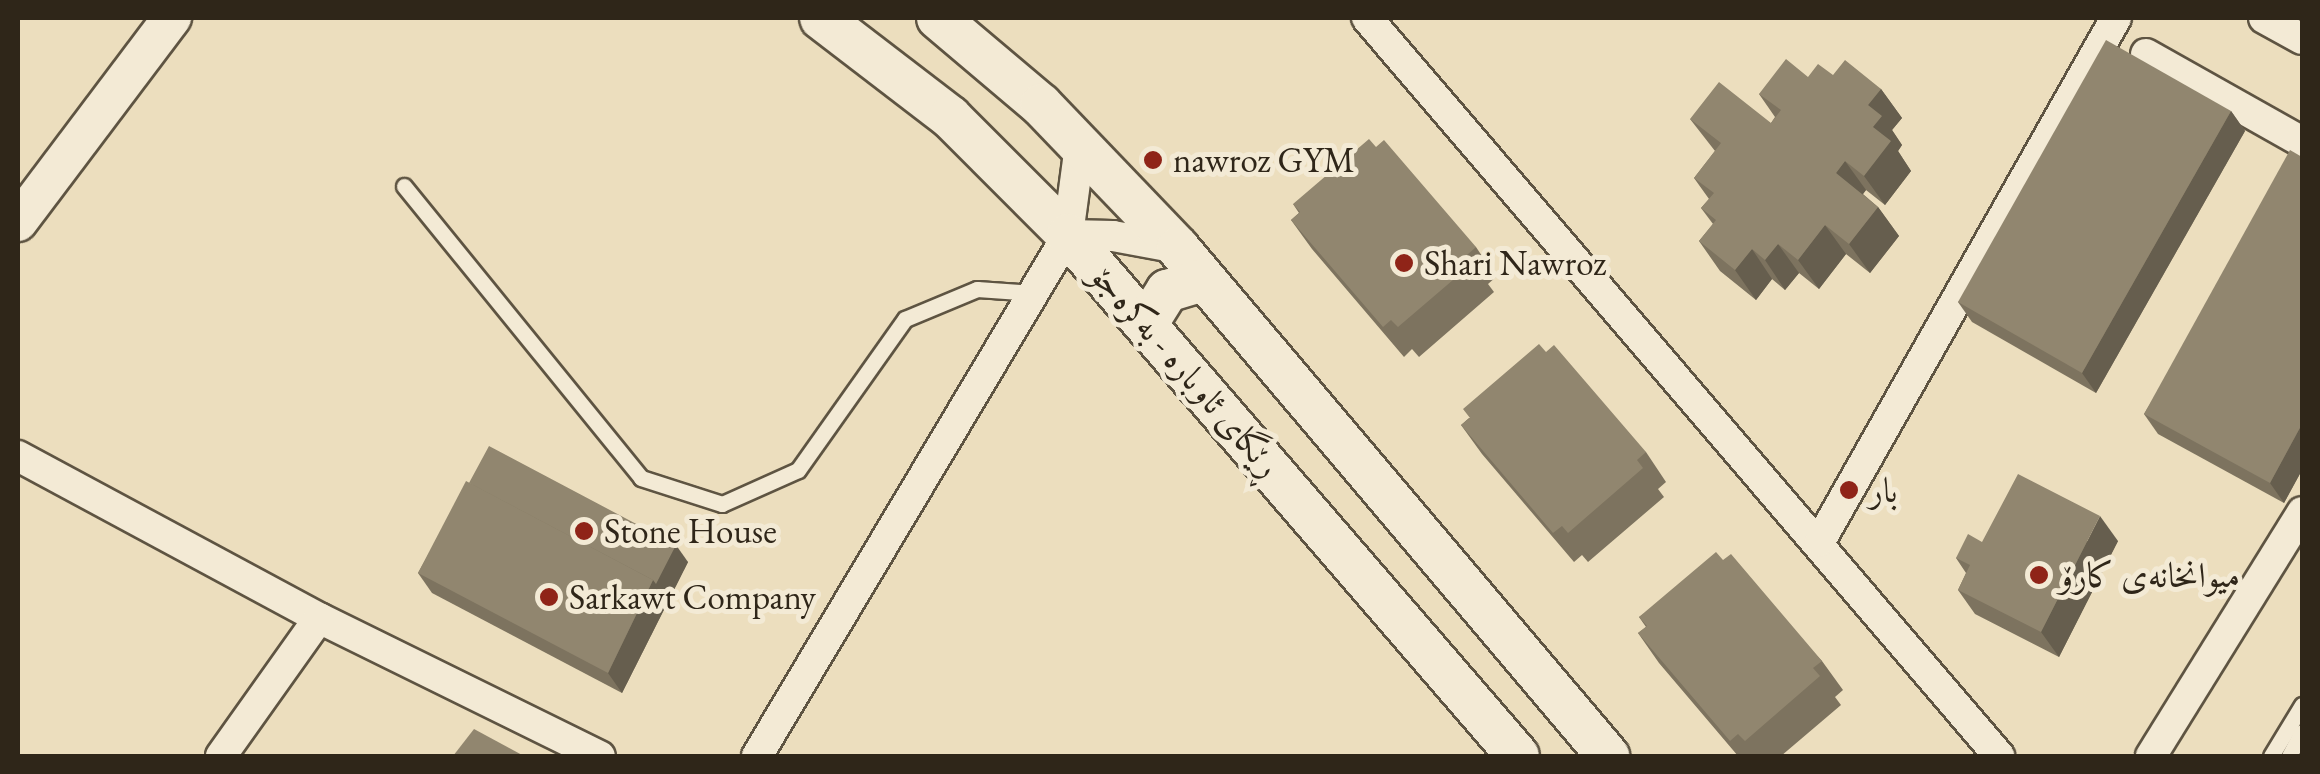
<!DOCTYPE html>
<meta charset="utf-8">
<style>
body{margin:0}
#map{position:relative;width:2320px;height:774px;overflow:hidden;background:#ecdebe;font-family:"EB Garamond",Amiri,serif}
div>[style]{position:absolute}
.roads{filter:drop-shadow(2px 0 #5e5442) drop-shadow(-2px 0 #5e5442) drop-shadow(0 2px #5e5442) drop-shadow(0 -2px #5e5442)}
.service>*{height:15px;margin:-7.5px;padding:0 7.5px;transform-origin:7.5px;border-radius:7.5px;background:#f3ead5}
.minor>*{height:30px;margin:-15px;padding:0 15px;transform-origin:15px;border-radius:15px;background:#f3ead5}
.tertiary>*{height:38px;margin:-19px;padding:0 19px;transform-origin:19px;border-radius:19px;background:#f3ead5}
.secondary>*{height:42px;margin:-21px;padding:0 21px;transform-origin:21px;border-radius:21px;background:#f3ead5}
.wall>*{inset:0;background:#7d735f}
.shaded-wall>*{inset:0;background:#665e4e}
.building>*{inset:0;background:#91866f}
.dots>*{width:28px;height:28px;translate:-50% -50%;box-sizing:border-box;border:5px solid #f3ead5;border-radius:50%}
span{translate:-50% -50%;white-space:nowrap;text-align:center;line-height:1.15;-webkit-text-stroke:10px #f3ead5;paint-order:stroke}
.poi-label{font-size:35px;color:#2f2619}
.left{translate:0 -50%;text-align:left}
.street-label{font-size:35px;color:#2f2619}
.frame{position:absolute;inset:0;border:20px solid #2f2619;pointer-events:none}
</style>
<div id="map">
<div class="roads">
<div class="service">
<div style="left:404px;top:186px;width:376px;rotate:50.9deg"></div>
<div style="left:641px;top:478px;width:85px;rotate:17.8deg"></div>
<div style="left:722px;top:504px;width:83px;rotate:-24.1deg"></div>
<div style="left:798px;top:470px;width:185px;rotate:-54.7deg"></div>
<div style="left:905px;top:319px;width:78px;rotate:-22.6deg"></div>
<div style="left:977px;top:289px;width:57px;rotate:4deg"></div>
<div style="left:2271px;top:756px;width:60px;rotate:-58.7deg"></div>
<div style="left:2289px;top:756px;width:27px;rotate:-62deg"></div>
</div>
<div class="minor">
<div style="left:1367px;top:18px;width:972px;rotate:49.42deg"></div>
<div style="left:2264px;top:18px;width:43px;rotate:28.9deg"></div>
<div style="left:2146px;top:54px;width:179px;rotate:29.4deg"></div>
<div style="left:1068px;top:235px;width:45px;rotate:1.3deg"></div>
<div style="left:1113px;top:236px;width:66px;rotate:10.5deg"></div>
<div style="left:18px;top:456px;width:342px;rotate:28.3deg"></div>
<div style="left:319px;top:618px;width:313px;rotate:26.2deg"></div>
<div style="left:1820px;top:541px;width:601px;rotate:-60.49deg"></div>
<div style="left:221px;top:756px;width:169px;rotate:-54.6deg"></div>
<div style="left:757px;top:756px;width:607px;rotate:-59.17deg"></div>
<div style="left:1068px;top:235px;width:91px;rotate:-82.4deg"></div>
<div style="left:2151px;top:756px;width:287px;rotate:-58.2deg"></div>
</div>
<div class="tertiary">
<div style="left:18px;top:222px;width:256px;rotate:-53deg"></div>
</div>
<div class="secondary">
<div style="left:821px;top:18px;width:163px;rotate:37.5deg"></div>
<div style="left:950px;top:117px;width:167px;rotate:45deg"></div>
<div style="left:1068px;top:235px;width:688px;rotate:49.18deg"></div>
<div style="left:938px;top:18px;width:135px;rotate:40.2deg"></div>
<div style="left:1041px;top:105px;width:198px;rotate:46.2deg"></div>
<div style="left:1178px;top:248px;width:666px;rotate:49.75deg"></div>
<div style="left:1147px;top:323px;width:38px;rotate:-58deg"></div>
<div style="left:1167px;top:291px;width:39px;rotate:-17deg"></div>
</div>
</div>
<div class="wall">
<div style="clip-path:polygon(1833px 75px,1881px 89px,1902px 118px,1892px 130px,1902px 145px,1898px 151px,1911px 171px,1885px 205px,1866px 190px,1863px 194px,1878px 207px,1899px 236px,1870px 273px,1846px 254px,1819px 289px,1799px 273px,1785px 290px,1772px 279px,1756px 300px,1720px 271px,1699px 241px,1713px 224px,1701px 208px,1709px 199px,1694px 178px,1715px 151px,1690px 119px,1771px 123px,1775px 117px,1759px 94px,1808px 77px)"></div>
<div style="clip-path:polygon(2231px 111px,2245px 131px,2096px 393px,1972px 322px,1958px 302px)"></div>
<div style="clip-path:polygon(2302px 157px,2302px 470px,2284px 503px,2158px 434px,2144px 414px)"></div>
<div style="clip-path:polygon(1293px 204px,1476px 247px,1496px 277px,1488px 284px,1494px 292px,1419px 357px,1412px 349px,1404px 357px,1312px 249px,1291px 220px,1299px 213px)"></div>
<div style="clip-path:polygon(1469px 418px,1646px 452px,1666px 482px,1658px 489px,1664px 497px,1588px 562px,1582px 555px,1574px 562px,1482px 454px,1461px 425px)"></div>
<div style="clip-path:polygon(469px 483px,688px 562px,622px 693px,432px 593px,418px 573px)"></div>
<div style="clip-path:polygon(2118px 541px,2059px 657px,1975px 614px,1958px 590px,1966px 573px,1956px 558px,1982px 542px)"></div>
<div style="clip-path:polygon(1723px 560px,1822px 661px,1843px 690px,1835px 697px,1841px 705px,1781px 756px,1738px 756px,1659px 663px,1638px 633px,1646px 627px,1639px 617px)"></div>
</div>
<div class="shaded-wall">
<div style="clip-path:polygon(1881px 89px,1902px 118px,1892px 130px,1902px 145px,1898px 151px,1911px 171px,1885px 205px,1864px 176px,1873px 127px,1868px 105px)"></div>
<div style="clip-path:polygon(2231px 111px,2245px 131px,2096px 393px,2082px 373px)"></div>
<div style="clip-path:polygon(1845px 161px,1866px 190px,1856px 203px,1836px 173px)"></div>
<div style="clip-path:polygon(1878px 207px,1899px 236px,1870px 273px,1849px 244px)"></div>
<div style="clip-path:polygon(1825px 225px,1846px 254px,1819px 289px,1798px 260px)"></div>
<div style="clip-path:polygon(1778px 244px,1799px 273px,1785px 290px,1765px 260px)"></div>
<div style="clip-path:polygon(1752px 249px,1772px 279px,1756px 300px,1735px 270px)"></div>
<div style="clip-path:polygon(2302px 424px,2302px 470px,2284px 503px,2270px 483px)"></div>
<div style="clip-path:polygon(2100px 516px,2118px 541px,2059px 657px,2041px 632px)"></div>
<div style="clip-path:polygon(676px 545px,688px 562px,622px 693px,608px 673px,653px 580px)"></div>
</div>
<div class="building">
<div style="clip-path:polygon(2106px 40px,2231px 111px,2082px 373px,1958px 302px)"></div>
<div style="clip-path:polygon(1786px 59px,1808px 77px,1818px 64px,1833px 75px,1845px 60px,1881px 89px,1868px 105px,1882px 116px,1873px 127px,1891px 141px,1864px 176px,1845px 161px,1836px 173px,1878px 207px,1849px 244px,1825px 225px,1798px 260px,1778px 244px,1765px 260px,1752px 249px,1735px 270px,1699px 241px,1716px 220px,1701px 208px,1714px 193px,1694px 178px,1721px 143px,1690px 119px,1719px 82px,1771px 123px,1781px 110px,1759px 94px)"></div>
<div style="clip-path:polygon(1369px 139px,1376px 147px,1384px 140px,1476px 247px,1467px 255px,1474px 262px,1398px 327px,1391px 320px,1383px 327px,1291px 220px,1300px 212px,1293px 204px)"></div>
<div style="clip-path:polygon(2290px 150px,2302px 157px,2302px 424px,2270px 483px,2144px 414px)"></div>
<div style="clip-path:polygon(1539px 344px,1546px 352px,1554px 345px,1646px 452px,1637px 460px,1643px 468px,1568px 533px,1562px 526px,1553px 533px,1461px 425px,1470px 418px,1463px 409px)"></div>
<div style="clip-path:polygon(489px 446px,676px 545px,656px 584px,653px 580px,469px 483px)"></div>
<div style="clip-path:polygon(2018px 474px,2100px 516px,2041px 632px,1958px 590px,1970px 565px,1956px 558px,1968px 534px,1982px 542px)"></div>
<div style="clip-path:polygon(466px 481px,653px 580px,608px 673px,418px 573px)"></div>
<div style="clip-path:polygon(1716px 552px,1723px 560px,1731px 554px,1822px 661px,1813px 668px,1820px 676px,1745px 741px,1738px 734px,1730px 741px,1638px 633px,1647px 626px,1639px 617px)"></div>
<div style="clip-path:polygon(474px 729px,524px 756px,453px 756px)"></div>
</div>
<div class="dots">
<div style="left:1153px;top:160px;background:#8f2418"></div>
<div style="left:1404px;top:263px;background:#8f2418"></div>
<div style="left:1849px;top:490px;background:#8f2418"></div>
<div style="left:584px;top:531px;background:#8f2418"></div>
<div style="left:2039px;top:575px;background:#8f2418"></div>
<div style="left:549px;top:597px;background:#8f2418"></div>
</div>
<div class="poi-label">
<span class="left" style="left:1173px;top:160px">nawroz GYM</span>
<span class="left" style="left:1424px;top:263px">Shari Nawroz</span>
<span class="left" style="left:1869px;top:490px">بار</span>
<span class="left" style="left:604px;top:531px">Stone House</span>
<span class="left" style="left:2059px;top:575px">میوانخانەی کارۆ</span>
<span class="left" style="left:569px;top:597px">Sarkawt Company</span>
</div>
<div class="street-label">
<span style="left:1186px;top:370px;rotate:49deg">ڕێگای ئاوبارە - بەکرەجۆ</span>
</div>
<div class="frame"></div>
</div>
